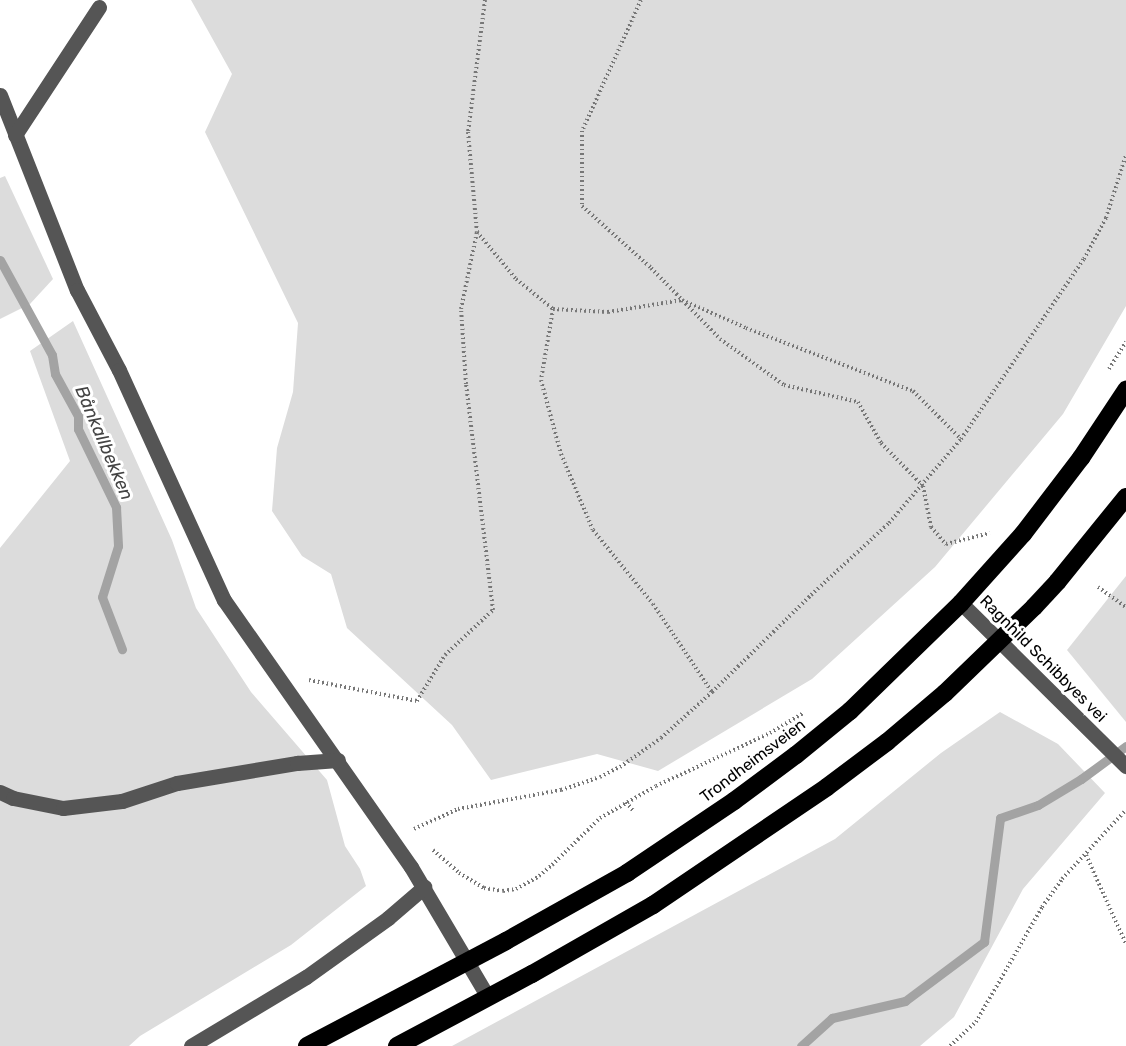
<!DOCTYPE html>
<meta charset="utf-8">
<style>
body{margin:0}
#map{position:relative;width:1126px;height:1046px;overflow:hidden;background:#fff;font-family:Rubik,sans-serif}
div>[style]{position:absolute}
.green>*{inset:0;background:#dcdcdc}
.stream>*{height:9px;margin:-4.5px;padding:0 4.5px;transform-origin:4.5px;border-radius:4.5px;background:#a3a3a3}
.path>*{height:4px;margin-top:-2px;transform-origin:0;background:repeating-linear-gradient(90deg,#777 0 1.5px,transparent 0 4.5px)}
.minor>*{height:15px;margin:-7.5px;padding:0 7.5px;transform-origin:7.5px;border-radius:7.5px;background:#555}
.highway>*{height:18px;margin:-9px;padding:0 9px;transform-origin:9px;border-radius:9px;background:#000}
span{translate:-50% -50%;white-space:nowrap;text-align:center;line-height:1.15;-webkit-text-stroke:6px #fff;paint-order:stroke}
.street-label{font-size:16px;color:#000}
.water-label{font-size:18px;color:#444;font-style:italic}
</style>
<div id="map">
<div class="green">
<div style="clip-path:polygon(191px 0,1126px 0,1126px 306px,1063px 414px,935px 567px,812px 679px,658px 771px,597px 754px,491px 780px,452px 725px,347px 628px,331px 574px,302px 556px,272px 511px,277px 448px,293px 392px,298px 323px,205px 132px,232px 74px)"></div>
<div style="clip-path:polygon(5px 176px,53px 279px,30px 304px,0 319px,0 178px)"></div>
<div style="clip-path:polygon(73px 321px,172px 540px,196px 608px,251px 692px,327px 780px,345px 846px,360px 869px,366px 886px,291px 945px,140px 1036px,129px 1046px,0 1046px,0 548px,70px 461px,30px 351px)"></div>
<div style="clip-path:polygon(1126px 576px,1126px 722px,1067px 650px)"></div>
<div style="clip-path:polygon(1000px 712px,1058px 744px,1105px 793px,1023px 889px,954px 1017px,920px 1046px,452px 1046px,835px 839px,941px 753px)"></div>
</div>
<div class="stream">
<div style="left:0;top:260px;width:108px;rotate:61.3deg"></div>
<div style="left:52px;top:355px;width:19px;rotate:81deg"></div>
<div style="left:55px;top:374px;width:48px;rotate:61.3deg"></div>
<div style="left:78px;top:416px;width:13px;rotate:90deg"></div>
<div style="left:78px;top:429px;width:87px;rotate:64deg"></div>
<div style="left:116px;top:507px;width:39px;rotate:87deg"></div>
<div style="left:118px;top:546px;width:53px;rotate:107.4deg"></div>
<div style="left:102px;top:597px;width:56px;rotate:69deg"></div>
<div style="left:801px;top:1046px;width:42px;rotate:-42.1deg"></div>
<div style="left:832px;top:1018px;width:75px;rotate:-13.1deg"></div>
<div style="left:905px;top:1001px;width:99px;rotate:-36.8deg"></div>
<div style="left:984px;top:942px;width:125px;rotate:-82.6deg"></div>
<div style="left:1000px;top:818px;width:40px;rotate:-18.9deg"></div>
<div style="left:1038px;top:805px;width:50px;rotate:-31.2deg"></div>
<div style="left:1081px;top:779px;width:56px;rotate:-36.3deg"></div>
</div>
<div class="path">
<div style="left:485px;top:0;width:133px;rotate:97.3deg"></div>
<div style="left:468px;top:132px;width:100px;rotate:84.9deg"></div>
<div style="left:477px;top:232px;width:61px;rotate:50.3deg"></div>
<div style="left:516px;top:279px;width:48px;rotate:39deg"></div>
<div style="left:553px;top:309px;width:55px;rotate:3.1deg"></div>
<div style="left:608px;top:312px;width:75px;rotate:-9.2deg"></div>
<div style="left:682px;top:300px;width:70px;rotate:23.6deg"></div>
<div style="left:746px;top:328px;width:178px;rotate:20.7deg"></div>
<div style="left:913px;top:391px;width:68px;rotate:45deg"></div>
<div style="left:641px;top:0;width:144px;rotate:114.2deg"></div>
<div style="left:582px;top:131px;width:75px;rotate:90deg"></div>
<div style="left:582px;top:206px;width:93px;rotate:41.9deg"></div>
<div style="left:651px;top:268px;width:99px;rotate:45.8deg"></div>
<div style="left:720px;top:339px;width:79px;rotate:35.7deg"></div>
<div style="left:784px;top:385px;width:76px;rotate:12.9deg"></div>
<div style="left:858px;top:402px;width:47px;rotate:60.7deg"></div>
<div style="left:881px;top:443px;width:60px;rotate:45.7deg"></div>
<div style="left:923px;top:486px;width:42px;rotate:79deg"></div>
<div style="left:931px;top:527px;width:23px;rotate:49deg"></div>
<div style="left:946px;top:544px;width:45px;rotate:-14deg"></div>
<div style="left:553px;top:309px;width:72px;rotate:99.6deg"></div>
<div style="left:541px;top:380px;width:77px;rotate:74.9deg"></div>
<div style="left:561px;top:454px;width:82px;rotate:67.2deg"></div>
<div style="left:593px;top:530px;width:95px;rotate:51deg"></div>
<div style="left:653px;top:604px;width:106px;rotate:56.2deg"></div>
<div style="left:1109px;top:369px;width:32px;rotate:-58deg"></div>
<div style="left:1098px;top:587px;width:34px;rotate:36deg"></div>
<div style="left:309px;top:680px;width:110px;rotate:11deg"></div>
<div style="left:417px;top:701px;width:54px;rotate:-58.7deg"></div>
<div style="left:445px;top:655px;width:66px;rotate:-43.2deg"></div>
<div style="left:493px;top:610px;width:228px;rotate:-96.8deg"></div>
<div style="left:466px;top:384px;width:75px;rotate:-93.8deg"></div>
<div style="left:461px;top:309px;width:79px;rotate:-78.3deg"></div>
<div style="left:626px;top:802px;width:13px;rotate:51deg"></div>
<div style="left:414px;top:829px;width:48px;rotate:-24.4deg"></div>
<div style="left:458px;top:809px;width:105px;rotate:-10.5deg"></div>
<div style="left:561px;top:790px;width:41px;rotate:-18.4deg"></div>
<div style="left:600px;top:777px;width:22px;rotate:-27deg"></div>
<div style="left:620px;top:767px;width:50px;rotate:-35.3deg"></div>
<div style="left:661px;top:738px;width:69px;rotate:-42deg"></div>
<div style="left:712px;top:692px;width:139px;rotate:-44.4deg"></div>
<div style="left:811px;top:595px;width:106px;rotate:-42.7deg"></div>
<div style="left:889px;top:523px;width:111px;rotate:-49.4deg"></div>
<div style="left:961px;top:439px;width:218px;rotate:-55.7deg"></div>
<div style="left:1084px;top:259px;width:47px;rotate:-61.8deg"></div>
<div style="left:1106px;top:218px;width:66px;rotate:-72.4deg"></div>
<div style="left:433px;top:850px;width:35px;rotate:41deg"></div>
<div style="left:459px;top:873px;width:29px;rotate:31deg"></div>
<div style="left:484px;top:888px;width:19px;rotate:9deg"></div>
<div style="left:503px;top:891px;width:13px;rotate:-9deg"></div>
<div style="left:516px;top:889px;width:26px;rotate:-29deg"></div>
<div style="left:539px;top:876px;width:17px;rotate:-40deg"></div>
<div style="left:552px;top:865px;width:67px;rotate:-44.4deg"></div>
<div style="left:600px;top:818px;width:64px;rotate:-29.7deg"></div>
<div style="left:656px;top:786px;width:126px;rotate:-24.9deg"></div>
<div style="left:770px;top:733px;width:39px;rotate:-31deg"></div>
<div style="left:1086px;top:855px;width:98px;rotate:65.8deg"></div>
<div style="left:950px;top:1046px;width:35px;rotate:-43deg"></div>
<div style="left:976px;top:1022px;width:133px;rotate:-60.1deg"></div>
<div style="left:1042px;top:907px;width:34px;rotate:-54deg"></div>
<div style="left:1062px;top:879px;width:94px;rotate:-47.2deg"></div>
</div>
<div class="minor">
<div style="left:0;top:95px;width:210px;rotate:68.5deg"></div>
<div style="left:77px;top:290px;width:90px;rotate:62.3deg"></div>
<div style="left:119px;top:370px;width:253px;rotate:65.5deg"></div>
<div style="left:224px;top:600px;width:326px;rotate:55deg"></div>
<div style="left:411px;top:867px;width:151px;rotate:59.4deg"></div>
<div style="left:15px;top:135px;width:153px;rotate:-56.7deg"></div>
<div style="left:961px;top:603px;width:232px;rotate:44.7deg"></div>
<div style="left:0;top:792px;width:14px;rotate:25deg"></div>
<div style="left:13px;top:798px;width:51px;rotate:11.3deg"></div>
<div style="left:63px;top:808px;width:59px;rotate:-6.8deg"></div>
<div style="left:122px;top:801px;width:58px;rotate:-18.1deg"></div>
<div style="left:177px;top:783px;width:122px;rotate:-9.5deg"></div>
<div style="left:297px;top:763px;width:41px;rotate:-4.2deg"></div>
<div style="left:191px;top:1046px;width:134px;rotate:-31deg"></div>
<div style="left:306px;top:977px;width:101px;rotate:-35.7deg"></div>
<div style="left:388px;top:918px;width:48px;rotate:-40.7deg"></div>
</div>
<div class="highway">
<div style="left:307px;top:1046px;width:225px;rotate:-27.8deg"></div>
<div style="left:506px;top:941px;width:139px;rotate:-29.3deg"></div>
<div style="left:627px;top:873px;width:129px;rotate:-33.9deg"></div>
<div style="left:734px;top:801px;width:77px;rotate:-36.6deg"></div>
<div style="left:796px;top:755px;width:70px;rotate:-39.2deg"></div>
<div style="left:850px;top:711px;width:155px;rotate:-44.2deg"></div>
<div style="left:961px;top:603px;width:93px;rotate:-48.1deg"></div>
<div style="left:1023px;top:534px;width:96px;rotate:-52.7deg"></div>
<div style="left:1081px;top:458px;width:82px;rotate:-56.5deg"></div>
<div style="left:397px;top:1046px;width:153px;rotate:-28.1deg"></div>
<div style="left:532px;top:974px;width:139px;rotate:-29.7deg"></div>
<div style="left:653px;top:905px;width:210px;rotate:-34.1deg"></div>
<div style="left:827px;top:787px;width:75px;rotate:-36.9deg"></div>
<div style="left:887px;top:742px;width:76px;rotate:-40.2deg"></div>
<div style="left:945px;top:693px;width:124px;rotate:-44deg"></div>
<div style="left:1034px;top:607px;width:35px;rotate:-47deg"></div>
<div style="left:1058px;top:581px;width:108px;rotate:-51deg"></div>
</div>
<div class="street-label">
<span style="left:1043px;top:659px;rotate:45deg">Ragnhild Schibbyes vei</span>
<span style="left:753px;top:761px;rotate:-37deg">Trondheimsveien</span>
</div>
<div class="water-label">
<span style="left:104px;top:443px;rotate:67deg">Bånkallbekken</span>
</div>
</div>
